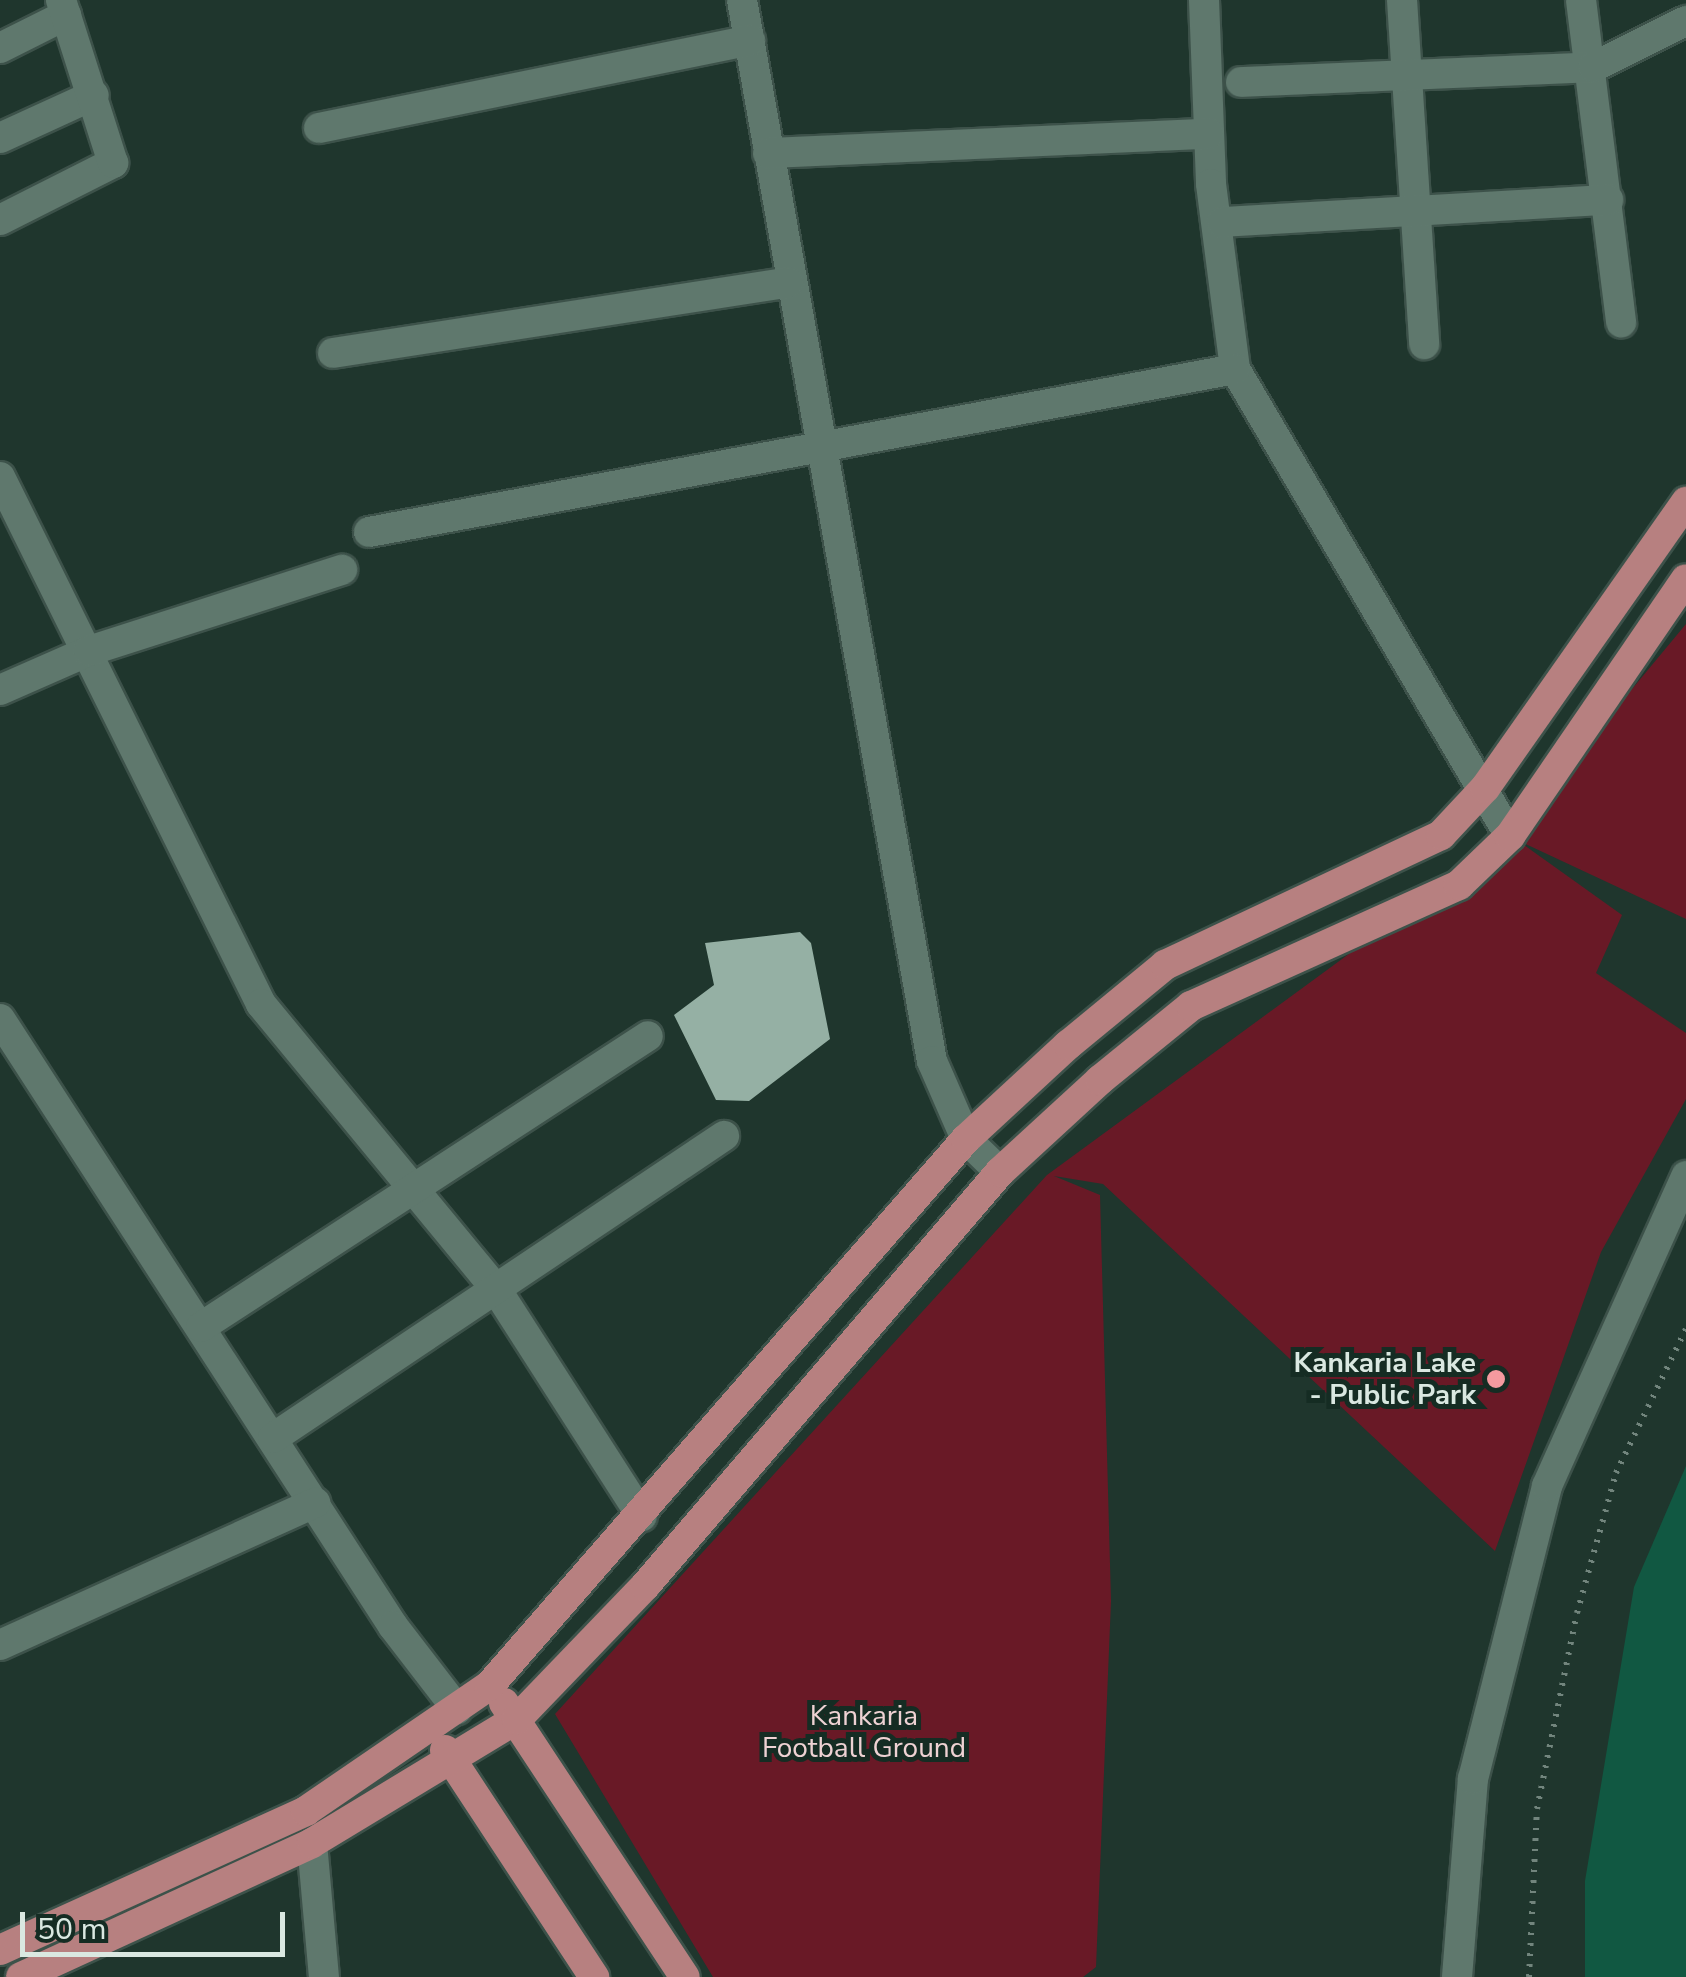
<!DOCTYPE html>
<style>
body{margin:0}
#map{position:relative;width:1686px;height:1977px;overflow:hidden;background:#1f362d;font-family:"Nunito Sans",sans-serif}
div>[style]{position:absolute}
.green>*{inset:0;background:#691926}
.water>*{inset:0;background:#115842}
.building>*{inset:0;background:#95b0a4}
.path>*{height:6px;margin-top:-3px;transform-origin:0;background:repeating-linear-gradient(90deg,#72857d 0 2.5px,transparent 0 10.5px)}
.roads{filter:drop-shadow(2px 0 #3d524a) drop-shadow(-2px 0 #3d524a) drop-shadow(0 2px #3d524a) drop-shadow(0 -2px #3d524a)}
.minor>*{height:30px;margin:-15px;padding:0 15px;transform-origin:15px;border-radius:15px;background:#5f786d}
.major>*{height:30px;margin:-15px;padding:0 15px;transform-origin:15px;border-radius:15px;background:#b78080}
.dots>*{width:28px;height:28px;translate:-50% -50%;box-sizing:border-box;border:5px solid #152c23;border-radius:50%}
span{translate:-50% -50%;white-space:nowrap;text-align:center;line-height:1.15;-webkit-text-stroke:10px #152c23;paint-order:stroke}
.poi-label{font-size:28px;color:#dae8e1;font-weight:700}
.right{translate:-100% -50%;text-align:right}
.park-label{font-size:28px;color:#eed2d3}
.scale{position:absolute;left:20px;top:1912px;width:265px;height:45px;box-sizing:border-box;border:5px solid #dae8e1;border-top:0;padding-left:12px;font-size:30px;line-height:35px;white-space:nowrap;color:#dae8e1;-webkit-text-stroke:8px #152c23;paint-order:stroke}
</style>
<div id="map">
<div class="green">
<div style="clip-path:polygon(1686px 624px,1686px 919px,1517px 840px,1622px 915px,1596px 973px,1686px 1033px,1686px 1099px,1601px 1252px,1495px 1551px,1103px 1184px,1054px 1176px,1100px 1195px,1111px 1601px,1096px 1967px,1083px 1977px,713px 1977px,555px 1714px,1047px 1175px,1510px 836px)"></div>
</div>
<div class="water">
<div style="clip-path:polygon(1686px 1466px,1686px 1977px,1585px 1977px,1585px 1881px,1634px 1587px)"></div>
</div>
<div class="building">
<div style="clip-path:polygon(800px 932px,811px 943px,830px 1039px,749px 1101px,716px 1100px,674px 1015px,714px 985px,705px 943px)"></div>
</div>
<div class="path">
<div style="left:1529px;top:1977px;width:168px;rotate:-87.3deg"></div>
<div style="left:1537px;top:1809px;width:200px;rotate:-78.5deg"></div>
<div style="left:1577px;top:1613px;width:145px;rotate:-74.4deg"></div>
<div style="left:1616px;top:1473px;width:160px;rotate:-64.1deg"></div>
</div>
<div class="roads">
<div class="minor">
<div style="left:742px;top:0;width:1078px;rotate:79.85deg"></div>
<div style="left:932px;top:1061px;width:85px;rotate:66.4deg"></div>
<div style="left:966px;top:1139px;width:47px;rotate:44.1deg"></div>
<div style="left:1204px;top:0;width:184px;rotate:87.8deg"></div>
<div style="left:1211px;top:184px;width:187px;rotate:82.6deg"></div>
<div style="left:1235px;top:369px;width:542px;rotate:59.51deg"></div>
<div style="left:1402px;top:0;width:345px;rotate:86.3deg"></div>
<div style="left:1581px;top:0;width:325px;rotate:82.9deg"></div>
<div style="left:0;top:48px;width:74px;rotate:-26.6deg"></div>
<div style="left:1241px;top:82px;width:352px;rotate:-2.4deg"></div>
<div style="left:1593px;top:67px;width:104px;rotate:-26.3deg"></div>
<div style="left:319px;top:128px;width:440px;rotate:-11.5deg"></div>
<div style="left:0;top:138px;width:103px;rotate:-24.6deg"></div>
<div style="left:768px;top:153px;width:441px;rotate:-2.5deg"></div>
<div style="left:0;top:220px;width:127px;rotate:-26.8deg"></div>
<div style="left:113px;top:163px;width:171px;rotate:-107.7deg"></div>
<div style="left:1222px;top:222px;width:387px;rotate:-3.3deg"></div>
<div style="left:333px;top:353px;width:461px;rotate:-8.8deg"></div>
<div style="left:0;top:477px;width:588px;rotate:63.65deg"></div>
<div style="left:261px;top:1004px;width:369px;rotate:50.5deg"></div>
<div style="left:496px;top:1289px;width:270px;rotate:57.3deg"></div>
<div style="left:369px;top:532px;width:881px;rotate:-10.66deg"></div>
<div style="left:0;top:690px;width:97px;rotate:-23.7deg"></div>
<div style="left:89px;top:651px;width:266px;rotate:-17.8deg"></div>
<div style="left:0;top:1019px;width:723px;rotate:57.08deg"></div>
<div style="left:393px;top:1626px;width:105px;rotate:52.4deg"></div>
<div style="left:201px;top:1327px;width:533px;rotate:-33.06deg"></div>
<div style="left:273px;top:1438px;width:543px;rotate:-33.81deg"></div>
<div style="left:0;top:1645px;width:346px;rotate:-24.3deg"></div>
<div style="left:312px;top:1843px;width:135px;rotate:84.9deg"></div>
<div style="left:1457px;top:1977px;width:199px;rotate:-85.4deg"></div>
<div style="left:1473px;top:1779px;width:302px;rotate:-75.8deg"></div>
<div style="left:1547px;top:1486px;width:340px;rotate:-65.8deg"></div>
</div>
<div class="major">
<div style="left:504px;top:1703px;width:328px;rotate:56.6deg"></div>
<div style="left:445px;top:1750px;width:272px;rotate:56.7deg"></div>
<div style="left:0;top:1950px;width:336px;rotate:-24.4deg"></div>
<div style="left:306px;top:1811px;width:223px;rotate:-34.4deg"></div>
<div style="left:490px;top:1685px;width:724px;rotate:-48.92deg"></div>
<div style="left:966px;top:1139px;width:139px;rotate:-42.7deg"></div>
<div style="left:1068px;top:1045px;width:126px;rotate:-39.5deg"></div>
<div style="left:1165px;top:965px;width:305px;rotate:-25.2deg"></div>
<div style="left:1441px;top:835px;width:64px;rotate:-46.9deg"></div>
<div style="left:1485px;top:788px;width:350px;rotate:-54.9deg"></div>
<div style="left:21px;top:1977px;width:320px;rotate:-24.7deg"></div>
<div style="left:312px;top:1843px;width:240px;rotate:-31.2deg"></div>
<div style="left:517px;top:1719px;width:185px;rotate:-46.1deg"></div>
<div style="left:645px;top:1586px;width:545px;rotate:-49.39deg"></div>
<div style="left:1000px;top:1172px;width:136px;rotate:-42.6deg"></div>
<div style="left:1100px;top:1080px;width:117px;rotate:-39.1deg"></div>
<div style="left:1191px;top:1006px;width:294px;rotate:-24.3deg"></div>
<div style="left:1459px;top:885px;width:71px;rotate:-43.9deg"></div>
<div style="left:1510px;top:836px;width:311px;rotate:-55.6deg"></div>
</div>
</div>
<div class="dots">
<div style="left:1496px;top:1379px;background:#f49a9f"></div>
</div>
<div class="poi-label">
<span class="right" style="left:1476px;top:1379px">Kankaria Lake<br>- Public Park</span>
</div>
<div class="park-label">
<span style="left:864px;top:1732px">Kankaria<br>Football Ground</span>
</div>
<div class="scale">50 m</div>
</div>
